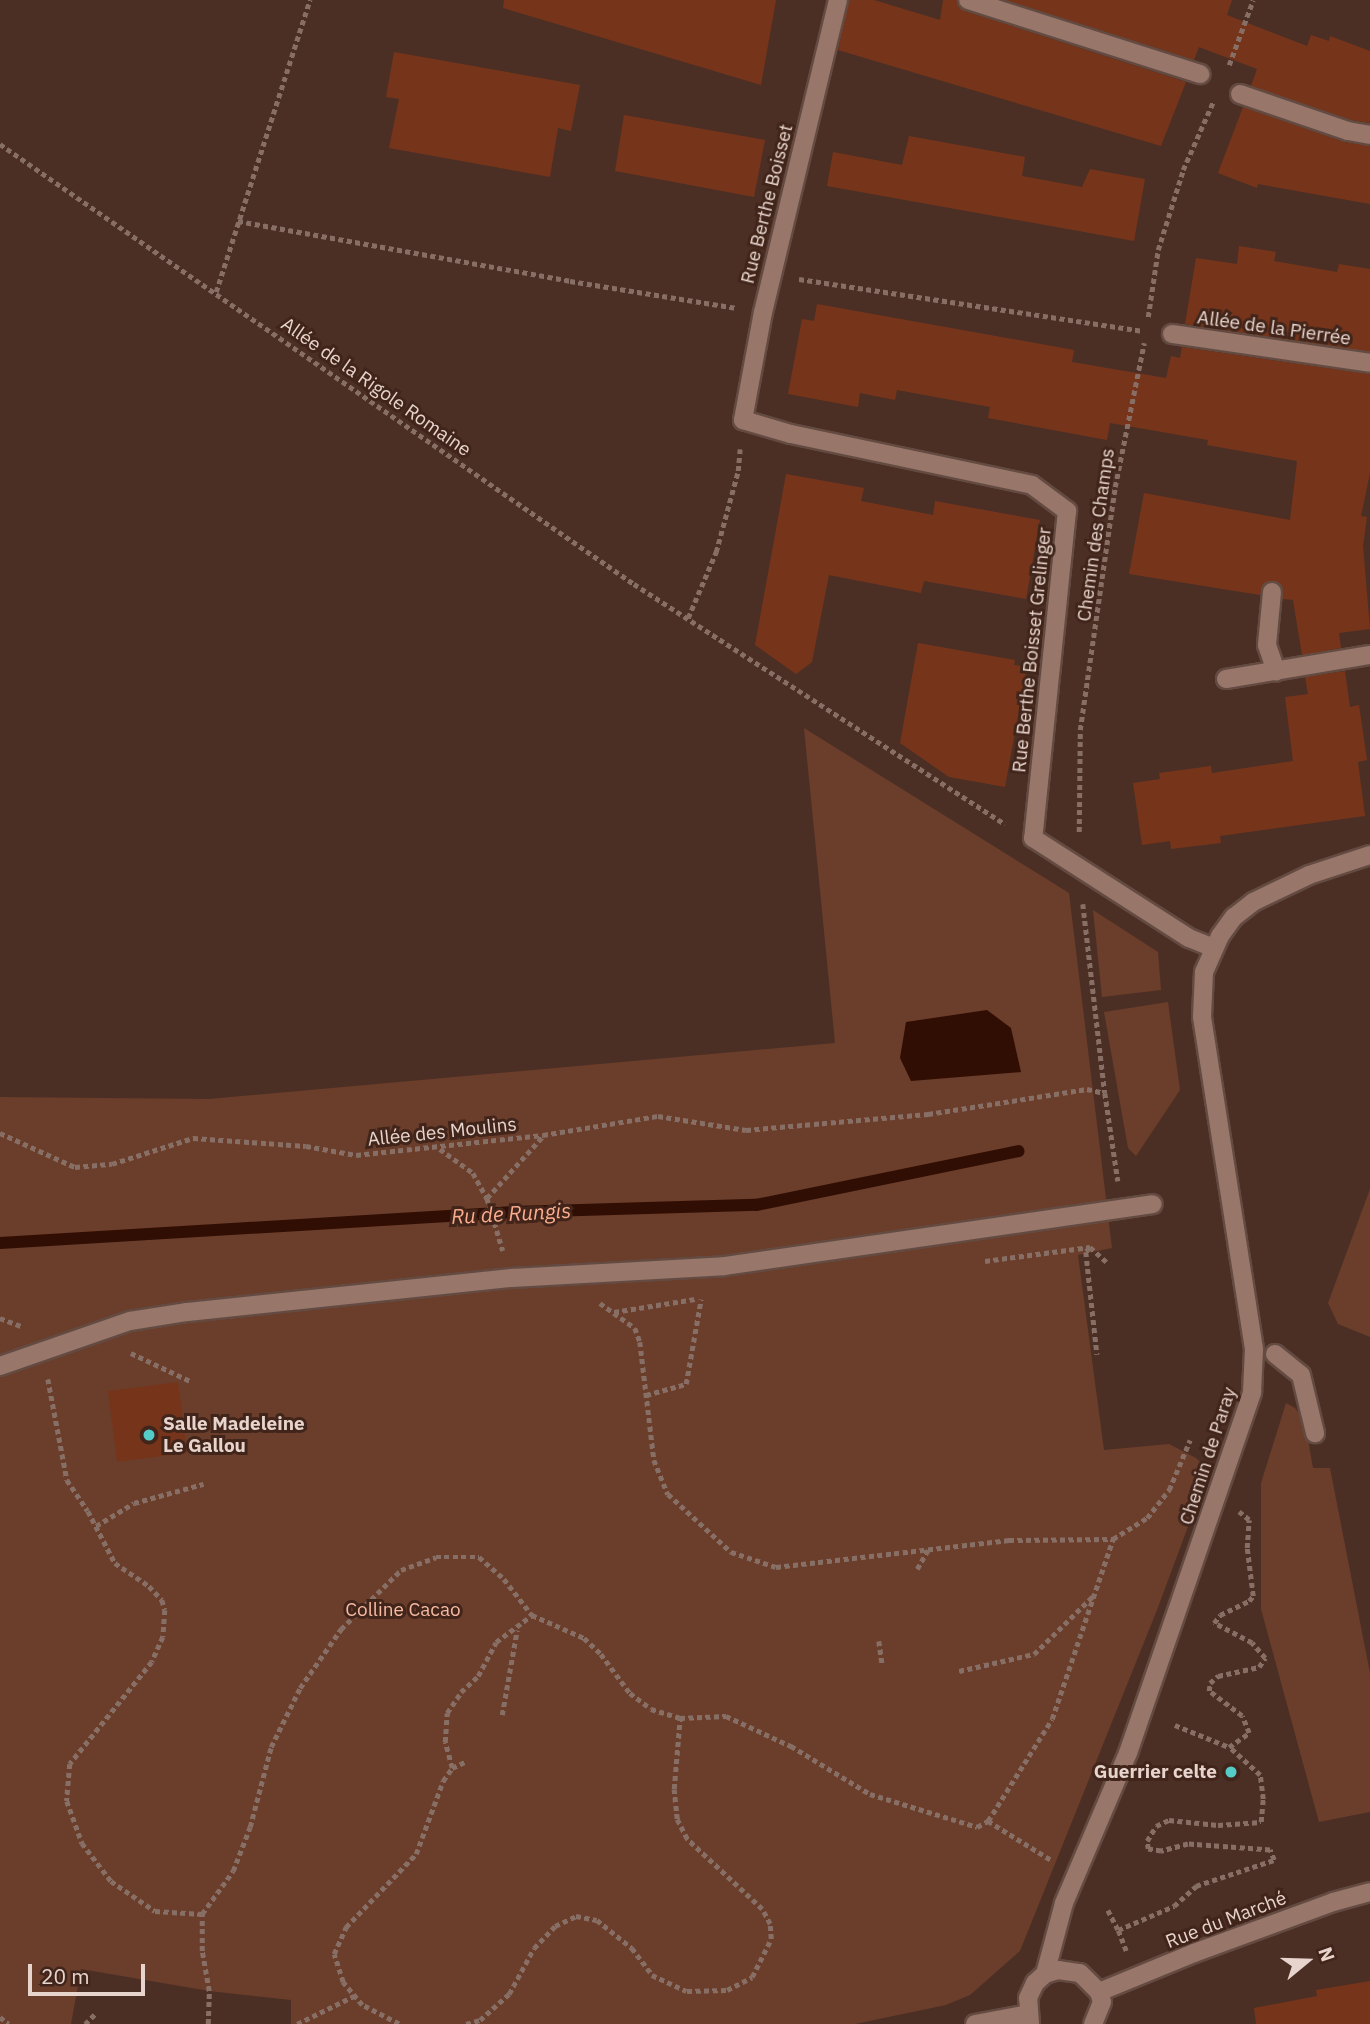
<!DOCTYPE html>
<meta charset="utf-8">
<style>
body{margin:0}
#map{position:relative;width:1370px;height:2024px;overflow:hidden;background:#4c2f24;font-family:"IBM Plex Sans",sans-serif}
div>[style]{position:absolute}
.green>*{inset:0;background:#6b3d2b}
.water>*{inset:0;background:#300e03}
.stream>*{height:12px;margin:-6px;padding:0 6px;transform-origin:6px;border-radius:6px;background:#300e03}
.building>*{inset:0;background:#76351b}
.path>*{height:4.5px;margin-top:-2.25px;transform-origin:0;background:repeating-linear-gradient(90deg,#886f66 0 5px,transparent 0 8.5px)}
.roads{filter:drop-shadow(2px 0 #644b42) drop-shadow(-2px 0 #644b42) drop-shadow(0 2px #644b42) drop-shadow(0 -2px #644b42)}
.service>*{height:18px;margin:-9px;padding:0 9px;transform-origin:9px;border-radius:9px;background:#98766a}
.minor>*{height:18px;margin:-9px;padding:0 9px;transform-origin:9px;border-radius:9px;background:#98766a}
.tertiary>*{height:18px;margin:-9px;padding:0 9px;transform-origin:9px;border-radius:9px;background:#98766a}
.dots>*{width:19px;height:19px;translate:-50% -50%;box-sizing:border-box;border:4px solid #41251a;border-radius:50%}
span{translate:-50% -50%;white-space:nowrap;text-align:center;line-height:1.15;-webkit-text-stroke:6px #41251a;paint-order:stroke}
.street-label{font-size:19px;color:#e7d4cd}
.poi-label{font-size:19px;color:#e7d4cd;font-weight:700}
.left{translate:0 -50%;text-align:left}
.right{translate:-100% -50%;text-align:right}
.park-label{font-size:19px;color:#f6b9a2}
.water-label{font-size:21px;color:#fdad8f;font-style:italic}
.north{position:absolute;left:1272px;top:1926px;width:70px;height:70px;-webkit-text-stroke:5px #41251a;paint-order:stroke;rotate:71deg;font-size:19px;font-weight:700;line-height:28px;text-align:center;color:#e7d4cd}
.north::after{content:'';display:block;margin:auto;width:24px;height:32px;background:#e7d4cd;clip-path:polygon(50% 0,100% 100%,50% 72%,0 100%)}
.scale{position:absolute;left:28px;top:1964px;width:117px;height:32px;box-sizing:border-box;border:4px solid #e7d4cd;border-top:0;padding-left:9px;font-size:21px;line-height:24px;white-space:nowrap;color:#e7d4cd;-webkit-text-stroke:5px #41251a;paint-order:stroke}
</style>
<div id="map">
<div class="green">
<div style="clip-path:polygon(804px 728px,1069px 893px,1112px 1248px,1078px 1255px,1104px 1450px,1169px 1444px,1196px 1458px,1209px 1470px,1157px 1610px,1020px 1951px,970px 1995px,946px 2005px,855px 2024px,291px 2024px,291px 2000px,209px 1991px,81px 1969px,71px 2024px,0 2024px,0 1097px,209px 1099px,835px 1043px)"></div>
<div style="clip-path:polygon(1093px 910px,1158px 952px,1161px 990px,1102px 997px)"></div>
<div style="clip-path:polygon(1168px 1002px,1180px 1090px,1136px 1156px,1128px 1148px,1104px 1012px)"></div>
<div style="clip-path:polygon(1370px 1189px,1370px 1337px,1338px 1324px,1328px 1303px)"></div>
<div style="clip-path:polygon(1286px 1403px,1295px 1408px,1305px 1422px,1313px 1468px,1330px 1468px,1370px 1673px,1370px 1812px,1319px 1822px,1261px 1609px,1261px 1483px)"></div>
</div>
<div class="water">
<div style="clip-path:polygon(987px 1010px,1011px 1028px,1021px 1072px,911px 1081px,900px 1058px,906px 1022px)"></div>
</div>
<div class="stream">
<div style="left:0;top:1243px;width:515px;rotate:-3.45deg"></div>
<div style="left:514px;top:1212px;width:242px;rotate:-1.7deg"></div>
<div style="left:756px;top:1205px;width:268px;rotate:-11.6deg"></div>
</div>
<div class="building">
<div style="clip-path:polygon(504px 0,776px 0,761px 85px,503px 8px)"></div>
<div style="clip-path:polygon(849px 0,874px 0,940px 20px,943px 0,957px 0,965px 11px,1186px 82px,1161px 146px,838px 50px)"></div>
<div style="clip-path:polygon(1005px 0,1232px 0,1227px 15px,1307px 46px,1311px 35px,1329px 41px,1330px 36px,1370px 51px,1370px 123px,1351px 120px,1251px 86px,1257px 69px,1199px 47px,1194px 60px)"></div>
<div style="clip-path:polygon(394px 52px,580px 85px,571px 131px,558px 128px,550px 177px,389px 148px,399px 99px,386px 97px)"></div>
<div style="clip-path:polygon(1243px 107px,1344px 142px,1370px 146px,1370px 204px,1258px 184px,1257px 188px,1218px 173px)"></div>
<div style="clip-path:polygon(624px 115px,765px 140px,754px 197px,615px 171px)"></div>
<div style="clip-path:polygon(909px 136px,1025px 157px,1022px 176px,1082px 187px,1090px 169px,1145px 179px,1134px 241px,827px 186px,833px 152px,902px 165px)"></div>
<div style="clip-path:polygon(1239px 246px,1276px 252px,1274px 261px,1337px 272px,1339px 264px,1370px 269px,1370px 352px,1185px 324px,1196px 258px,1237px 264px)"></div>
<div style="clip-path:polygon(817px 304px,1074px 350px,1072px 362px,1166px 378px,1171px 356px,1180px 358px,1182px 347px,1370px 374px,1370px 473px,1361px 516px,1367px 517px,1363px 546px,1370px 629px,1339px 633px,1341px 648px,1302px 655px,1293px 600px,1283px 599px,1283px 588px,1278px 582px,1267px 582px,1260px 595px,1129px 574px,1144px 493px,1290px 520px,1297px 461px,1207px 445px,1208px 440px,1110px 423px,1107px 440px,988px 418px,990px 407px,897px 390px,895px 400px,860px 393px,858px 407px,788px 394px,802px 319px,814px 321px)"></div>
<div style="clip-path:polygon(786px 474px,864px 488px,861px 501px,933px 515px,935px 501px,1040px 520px,1026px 599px,924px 581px,921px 593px,829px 575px,812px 662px,796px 674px,755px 645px)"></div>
<div style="clip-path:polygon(918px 643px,1015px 660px,1014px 665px,1027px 667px,1005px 787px,949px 777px,900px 743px)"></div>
<div style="clip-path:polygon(1345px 671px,1350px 707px,1359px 705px,1367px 760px,1358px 762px,1365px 816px,1220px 836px,1221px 843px,1171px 849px,1170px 841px,1142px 845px,1133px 783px,1160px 779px,1159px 773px,1211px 766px,1212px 773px,1293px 761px,1285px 697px,1308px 694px,1305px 677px)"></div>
<div style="clip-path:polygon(178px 1382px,187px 1453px,117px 1462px,108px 1391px)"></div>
<div style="clip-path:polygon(1370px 1981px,1370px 2024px,1256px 2024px,1254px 2008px,1317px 1996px,1316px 1990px)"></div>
</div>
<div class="path">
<div style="left:1229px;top:65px;width:69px;rotate:-69.7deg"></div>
<div style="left:0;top:144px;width:772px;rotate:34.76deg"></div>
<div style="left:634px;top:584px;width:442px;rotate:32.9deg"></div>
<div style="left:238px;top:221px;width:337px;rotate:10.2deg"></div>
<div style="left:570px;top:281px;width:169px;rotate:9.2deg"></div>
<div style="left:799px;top:279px;width:348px;rotate:8.6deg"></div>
<div style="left:216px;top:292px;width:307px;rotate:-72.2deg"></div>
<div style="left:1148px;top:317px;width:68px;rotate:-81.5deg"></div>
<div style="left:1158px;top:250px;width:84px;rotate:-72.6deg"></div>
<div style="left:1183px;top:170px;width:74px;rotate:-66.2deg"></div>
<div style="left:688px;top:618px;width:72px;rotate:-67deg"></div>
<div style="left:716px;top:552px;width:84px;rotate:-74.8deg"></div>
<div style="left:738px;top:471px;width:22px;rotate:-85deg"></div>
<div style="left:1079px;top:832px;width:102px;rotate:-89.4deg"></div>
<div style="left:1080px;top:730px;width:246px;rotate:-81.8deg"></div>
<div style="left:1115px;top:487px;width:147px;rotate:-78.6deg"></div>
<div style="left:1083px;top:904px;width:190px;rotate:83.4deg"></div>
<div style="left:0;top:1133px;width:82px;rotate:24.4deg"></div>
<div style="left:75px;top:1167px;width:37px;rotate:-5deg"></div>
<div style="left:112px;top:1164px;width:85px;rotate:-17.8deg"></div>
<div style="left:193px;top:1138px;width:113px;rotate:4deg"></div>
<div style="left:306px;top:1146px;width:51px;rotate:10.2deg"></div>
<div style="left:356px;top:1155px;width:188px;rotate:-6.1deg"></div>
<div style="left:543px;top:1135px;width:117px;rotate:-9.4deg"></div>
<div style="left:658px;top:1116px;width:89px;rotate:9deg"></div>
<div style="left:746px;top:1130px;width:183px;rotate:-5deg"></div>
<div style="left:928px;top:1114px;width:161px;rotate:-8.9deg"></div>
<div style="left:1087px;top:1089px;width:18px;rotate:13deg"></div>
<div style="left:1105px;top:1093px;width:89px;rotate:81.6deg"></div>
<div style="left:440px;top:1149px;width:41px;rotate:36deg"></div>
<div style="left:473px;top:1173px;width:29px;rotate:61deg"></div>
<div style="left:487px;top:1198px;width:55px;rotate:73.2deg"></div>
<div style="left:487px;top:1198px;width:84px;rotate:-47.9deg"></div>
<div style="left:1090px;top:1247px;width:24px;rotate:42deg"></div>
<div style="left:1090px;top:1248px;width:6px;rotate:135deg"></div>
<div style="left:1086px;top:1252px;width:103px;rotate:83.8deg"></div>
<div style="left:985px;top:1261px;width:106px;rotate:-7.6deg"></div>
<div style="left:600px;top:1303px;width:43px;rotate:35.5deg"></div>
<div style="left:635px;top:1328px;width:15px;rotate:70deg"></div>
<div style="left:640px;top:1342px;width:119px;rotate:83.2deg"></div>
<div style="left:654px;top:1460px;width:37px;rotate:68deg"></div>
<div style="left:668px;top:1494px;width:86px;rotate:42.6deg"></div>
<div style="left:731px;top:1552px;width:47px;rotate:18.4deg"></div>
<div style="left:776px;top:1567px;width:235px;rotate:-6.6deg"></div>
<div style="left:1009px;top:1540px;width:104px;rotate:-0.6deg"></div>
<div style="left:1113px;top:1539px;width:40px;rotate:-32deg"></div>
<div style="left:1147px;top:1518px;width:36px;rotate:-52deg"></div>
<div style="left:1169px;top:1490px;width:54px;rotate:-67.2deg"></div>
<div style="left:614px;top:1312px;width:82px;rotate:-9.1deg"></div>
<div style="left:0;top:1318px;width:25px;rotate:21deg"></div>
<div style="left:131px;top:1353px;width:65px;rotate:25.4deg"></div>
<div style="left:48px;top:1379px;width:103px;rotate:79.3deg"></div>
<div style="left:67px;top:1480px;width:37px;rotate:56deg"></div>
<div style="left:88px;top:1511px;width:59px;rotate:62.6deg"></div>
<div style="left:115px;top:1563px;width:41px;rotate:34.1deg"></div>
<div style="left:149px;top:1586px;width:19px;rotate:47deg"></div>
<div style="left:162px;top:1600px;width:10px;rotate:73deg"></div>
<div style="left:165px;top:1610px;width:27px;rotate:94deg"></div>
<div style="left:163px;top:1637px;width:27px;rotate:114deg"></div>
<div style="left:152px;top:1662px;width:131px;rotate:128.8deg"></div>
<div style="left:70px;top:1764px;width:37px;rotate:95deg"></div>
<div style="left:67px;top:1801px;width:45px;rotate:70.3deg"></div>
<div style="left:82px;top:1843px;width:48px;rotate:52.7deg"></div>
<div style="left:111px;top:1881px;width:53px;rotate:34.3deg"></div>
<div style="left:155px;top:1911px;width:47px;rotate:3.7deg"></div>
<div style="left:646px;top:1395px;width:41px;rotate:-15.4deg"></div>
<div style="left:686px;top:1384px;width:86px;rotate:-80deg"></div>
<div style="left:96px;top:1526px;width:44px;rotate:-31.2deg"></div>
<div style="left:134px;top:1503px;width:72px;rotate:-15.4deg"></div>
<div style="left:917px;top:1569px;width:22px;rotate:-60deg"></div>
<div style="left:879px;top:1641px;width:22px;rotate:82deg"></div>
<div style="left:959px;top:1671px;width:77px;rotate:-12.8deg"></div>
<div style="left:1034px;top:1654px;width:83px;rotate:-44.5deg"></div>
<div style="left:502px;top:1715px;width:86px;rotate:-80deg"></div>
<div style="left:1175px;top:1725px;width:58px;rotate:22.2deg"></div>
<div style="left:452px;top:1768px;width:17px;rotate:-25deg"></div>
<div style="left:988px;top:1821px;width:76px;rotate:31.6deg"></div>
<div style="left:1108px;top:1910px;width:22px;rotate:63deg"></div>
<div style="left:1126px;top:1951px;width:22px;rotate:-111deg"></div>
<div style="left:1118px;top:1930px;width:61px;rotate:-23.2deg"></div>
<div style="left:1174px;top:1906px;width:30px;rotate:-42deg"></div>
<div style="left:1196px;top:1886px;width:82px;rotate:-18.4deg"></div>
<div style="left:1274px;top:1860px;width:11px;rotate:-112deg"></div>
<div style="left:1270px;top:1850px;width:82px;rotate:-175.8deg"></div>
<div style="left:1188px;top:1844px;width:28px;rotate:165deg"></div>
<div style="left:1161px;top:1851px;width:13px;rotate:-171deg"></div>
<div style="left:1148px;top:1849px;width:8px;rotate:-97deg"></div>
<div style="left:1147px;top:1841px;width:17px;rotate:-59deg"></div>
<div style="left:1156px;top:1826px;width:14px;rotate:-25deg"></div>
<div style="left:1169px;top:1820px;width:49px;rotate:5.8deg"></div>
<div style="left:1218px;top:1825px;width:43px;rotate:-4deg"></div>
<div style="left:1261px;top:1822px;width:23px;rotate:-85deg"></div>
<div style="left:1263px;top:1799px;width:24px;rotate:-97deg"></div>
<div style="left:1260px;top:1775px;width:42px;rotate:-137.9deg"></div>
<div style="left:1229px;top:1747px;width:24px;rotate:-35deg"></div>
<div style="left:1249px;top:1733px;width:18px;rotate:-112deg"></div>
<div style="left:1242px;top:1716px;width:41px;rotate:-142.9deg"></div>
<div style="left:1209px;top:1691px;width:8px;rotate:-83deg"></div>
<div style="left:1210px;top:1683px;width:11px;rotate:-41deg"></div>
<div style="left:1218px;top:1676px;width:42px;rotate:-12.4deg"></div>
<div style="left:1259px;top:1667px;width:11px;rotate:-56deg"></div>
<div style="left:1265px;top:1658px;width:20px;rotate:-131deg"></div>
<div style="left:1252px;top:1643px;width:43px;rotate:-152.2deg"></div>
<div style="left:1214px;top:1623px;width:10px;rotate:-53deg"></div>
<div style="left:1220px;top:1615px;width:32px;rotate:-26deg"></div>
<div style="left:1249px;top:1601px;width:6px;rotate:-51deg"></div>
<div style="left:1253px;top:1596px;width:48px;rotate:-97.1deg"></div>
<div style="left:1247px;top:1548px;width:28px;rotate:-86deg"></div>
<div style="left:1249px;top:1520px;width:13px;rotate:-141deg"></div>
<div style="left:0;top:2017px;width:11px;rotate:38deg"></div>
<div style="left:85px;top:2024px;width:14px;rotate:-45deg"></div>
<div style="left:208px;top:2024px;width:33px;rotate:-88deg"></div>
<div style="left:209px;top:1991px;width:41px;rotate:-99.9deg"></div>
<div style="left:202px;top:1951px;width:37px;rotate:-90deg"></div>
<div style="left:202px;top:1914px;width:53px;rotate:-54.2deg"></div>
<div style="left:233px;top:1871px;width:47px;rotate:-68.9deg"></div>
<div style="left:250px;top:1827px;width:83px;rotate:-75.3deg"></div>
<div style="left:271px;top:1747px;width:66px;rotate:-63.8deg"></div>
<div style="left:300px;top:1688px;width:72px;rotate:-55.2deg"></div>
<div style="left:341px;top:1629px;width:84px;rotate:-44.5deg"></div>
<div style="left:401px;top:1570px;width:37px;rotate:-20deg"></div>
<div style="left:436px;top:1557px;width:43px"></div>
<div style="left:479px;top:1557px;width:33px;rotate:41deg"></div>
<div style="left:504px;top:1579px;width:46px;rotate:52.1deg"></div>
<div style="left:532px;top:1615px;width:57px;rotate:23.9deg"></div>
<div style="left:584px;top:1638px;width:23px;rotate:43deg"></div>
<div style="left:601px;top:1654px;width:49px;rotate:53.4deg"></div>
<div style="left:630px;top:1693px;width:26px;rotate:37deg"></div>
<div style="left:651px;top:1709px;width:30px;rotate:17deg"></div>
<div style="left:680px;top:1718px;width:46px;rotate:-2.5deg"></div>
<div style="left:726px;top:1716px;width:72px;rotate:24.8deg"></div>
<div style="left:791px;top:1746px;width:92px;rotate:31.3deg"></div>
<div style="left:870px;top:1794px;width:112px;rotate:17.1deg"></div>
<div style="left:977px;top:1827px;width:13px;rotate:-29deg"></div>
<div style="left:988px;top:1821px;width:120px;rotate:-57.9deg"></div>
<div style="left:1052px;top:1719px;width:190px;rotate:-71.3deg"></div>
<div style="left:297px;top:2024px;width:64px;rotate:-26.2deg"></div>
<div style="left:399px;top:2024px;width:42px;rotate:-152.8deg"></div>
<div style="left:362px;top:2005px;width:30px;rotate:-130deg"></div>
<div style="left:343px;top:1982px;width:29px;rotate:-108deg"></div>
<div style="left:334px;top:1954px;width:30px;rotate:-66deg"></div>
<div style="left:346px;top:1927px;width:101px;rotate:-46.2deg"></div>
<div style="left:416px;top:1854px;width:78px;rotate:-69.7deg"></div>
<div style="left:443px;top:1781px;width:16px;rotate:-55deg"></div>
<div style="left:452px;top:1768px;width:27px;rotate:-105deg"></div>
<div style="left:445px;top:1742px;width:29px;rotate:-86deg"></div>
<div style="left:447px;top:1713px;width:25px;rotate:-56deg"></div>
<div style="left:461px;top:1692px;width:23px;rotate:-43deg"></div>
<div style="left:478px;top:1676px;width:38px;rotate:-62deg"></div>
<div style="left:496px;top:1642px;width:45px;rotate:-36.9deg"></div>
<div style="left:466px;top:2024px;width:15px;rotate:-16deg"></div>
<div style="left:480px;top:2020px;width:39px;rotate:-42deg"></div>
<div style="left:509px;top:1994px;width:52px;rotate:-61.5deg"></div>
<div style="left:534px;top:1948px;width:30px;rotate:-46deg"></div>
<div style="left:555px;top:1926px;width:23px;rotate:-25deg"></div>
<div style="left:576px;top:1916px;width:21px;rotate:11deg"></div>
<div style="left:597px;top:1920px;width:45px;rotate:38.7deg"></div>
<div style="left:632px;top:1948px;width:34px;rotate:53deg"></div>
<div style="left:652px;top:1975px;width:38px;rotate:25deg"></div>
<div style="left:687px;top:1991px;width:40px;rotate:-1.4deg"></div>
<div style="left:727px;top:1990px;width:28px;rotate:-27deg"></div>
<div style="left:752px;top:1977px;width:42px;rotate:-63.4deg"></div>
<div style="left:771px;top:1939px;width:15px;rotate:-94deg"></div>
<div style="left:770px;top:1924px;width:17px;rotate:-118deg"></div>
<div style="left:762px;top:1909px;width:103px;rotate:-137deg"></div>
<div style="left:687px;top:1839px;width:22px;rotate:-117deg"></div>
<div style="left:677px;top:1819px;width:30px;rotate:-96deg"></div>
<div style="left:674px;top:1789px;width:71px;rotate:-85.2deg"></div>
</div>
<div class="roads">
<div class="service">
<div style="left:1272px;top:592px;width:53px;rotate:95.4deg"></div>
<div style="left:1267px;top:645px;width:28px;rotate:71deg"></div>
<div style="left:1226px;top:679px;width:146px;rotate:-9.5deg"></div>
<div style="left:1275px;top:1354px;width:33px;rotate:39deg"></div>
<div style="left:1301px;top:1375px;width:60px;rotate:76.4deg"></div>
<div style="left:0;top:1366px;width:138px;rotate:-19.1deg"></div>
<div style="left:130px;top:1321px;width:58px;rotate:-9deg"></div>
<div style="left:187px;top:1312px;width:327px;rotate:-6deg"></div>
<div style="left:512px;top:1278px;width:212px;rotate:-3.2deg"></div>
<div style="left:724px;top:1266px;width:433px;rotate:-8.2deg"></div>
</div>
<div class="minor">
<div style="left:838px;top:0;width:321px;rotate:103.5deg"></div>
<div style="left:763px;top:312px;width:110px;rotate:100.5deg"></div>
<div style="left:743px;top:420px;width:50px;rotate:16.3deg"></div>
<div style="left:791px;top:434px;width:246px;rotate:11.9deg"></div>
<div style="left:1032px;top:485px;width:44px;rotate:36.6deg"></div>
<div style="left:1067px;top:511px;width:329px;rotate:95.9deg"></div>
<div style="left:1033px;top:838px;width:185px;rotate:32.7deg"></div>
<div style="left:1189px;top:938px;width:27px;rotate:22deg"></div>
<div style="left:968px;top:0;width:244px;rotate:17.7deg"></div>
<div style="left:1240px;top:94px;width:114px;rotate:18.9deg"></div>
<div style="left:1348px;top:131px;width:22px;rotate:10deg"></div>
<div style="left:1172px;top:334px;width:200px;rotate:8.3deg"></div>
<div style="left:975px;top:2024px;width:54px;rotate:-10.7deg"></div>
</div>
<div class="tertiary">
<div style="left:1045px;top:1974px;width:73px;rotate:-75deg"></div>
<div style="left:1064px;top:1903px;width:163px;rotate:-66.9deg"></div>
<div style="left:1128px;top:1753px;width:382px;rotate:-71deg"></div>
<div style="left:1252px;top:1392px;width:43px;rotate:-87.3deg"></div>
<div style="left:1254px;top:1349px;width:336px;rotate:-98.9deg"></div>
<div style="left:1202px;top:1017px;width:45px;rotate:-87.5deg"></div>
<div style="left:1204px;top:972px;width:39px;rotate:-66deg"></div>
<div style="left:1220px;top:936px;width:24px;rotate:-54deg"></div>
<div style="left:1234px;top:917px;width:24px;rotate:-38deg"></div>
<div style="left:1253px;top:902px;width:62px;rotate:-25.7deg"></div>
<div style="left:1309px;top:875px;width:64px;rotate:-18.2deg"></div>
<div style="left:1099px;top:1992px;width:103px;rotate:-22.3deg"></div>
<div style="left:1194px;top:1953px;width:148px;rotate:-20.1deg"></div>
<div style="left:1333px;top:1902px;width:38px;rotate:-15deg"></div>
<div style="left:1030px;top:2024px;width:26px;rotate:-94deg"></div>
<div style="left:1028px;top:1998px;width:17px;rotate:-65deg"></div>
<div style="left:1035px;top:1983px;width:13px;rotate:-42deg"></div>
<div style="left:1045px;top:1974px;width:14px;rotate:-17deg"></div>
<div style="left:1058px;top:1970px;width:22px;rotate:8deg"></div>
<div style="left:1080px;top:1973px;width:27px;rotate:45deg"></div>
<div style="left:1099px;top:1992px;width:10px;rotate:73deg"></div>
<div style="left:1102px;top:2002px;width:24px;rotate:112deg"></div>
</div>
</div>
<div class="dots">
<div style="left:149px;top:1435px;background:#54cdc9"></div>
<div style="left:1231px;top:1772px;background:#54cdc9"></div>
</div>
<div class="street-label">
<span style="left:767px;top:204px;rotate:-76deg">Rue Berthe Boisset</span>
<span style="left:1274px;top:328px;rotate:8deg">Allée de la Pierrée</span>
<span style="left:376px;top:387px;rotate:35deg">Allée de la Rigole Romaine</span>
<span style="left:1096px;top:535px;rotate:-82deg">Chemin des Champs</span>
<span style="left:1032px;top:650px;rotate:-84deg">Rue Berthe Boisset Grelinger</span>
<span style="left:442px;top:1132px;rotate:-6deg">Allée des Moulins</span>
<span style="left:1208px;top:1456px;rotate:-72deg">Chemin de Paray</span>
<span style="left:1226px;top:1920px;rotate:-21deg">Rue du Marché</span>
</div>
<div class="poi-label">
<span class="left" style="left:163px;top:1435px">Salle Madeleine<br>Le Gallou</span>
<span class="right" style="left:1217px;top:1772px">Guerrier celte</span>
</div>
<div class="park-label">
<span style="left:403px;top:1610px">Colline Cacao</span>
</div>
<div class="water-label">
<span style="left:511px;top:1213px;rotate:-3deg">Ru de Rungis</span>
</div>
<div class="north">N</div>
<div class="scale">20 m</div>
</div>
